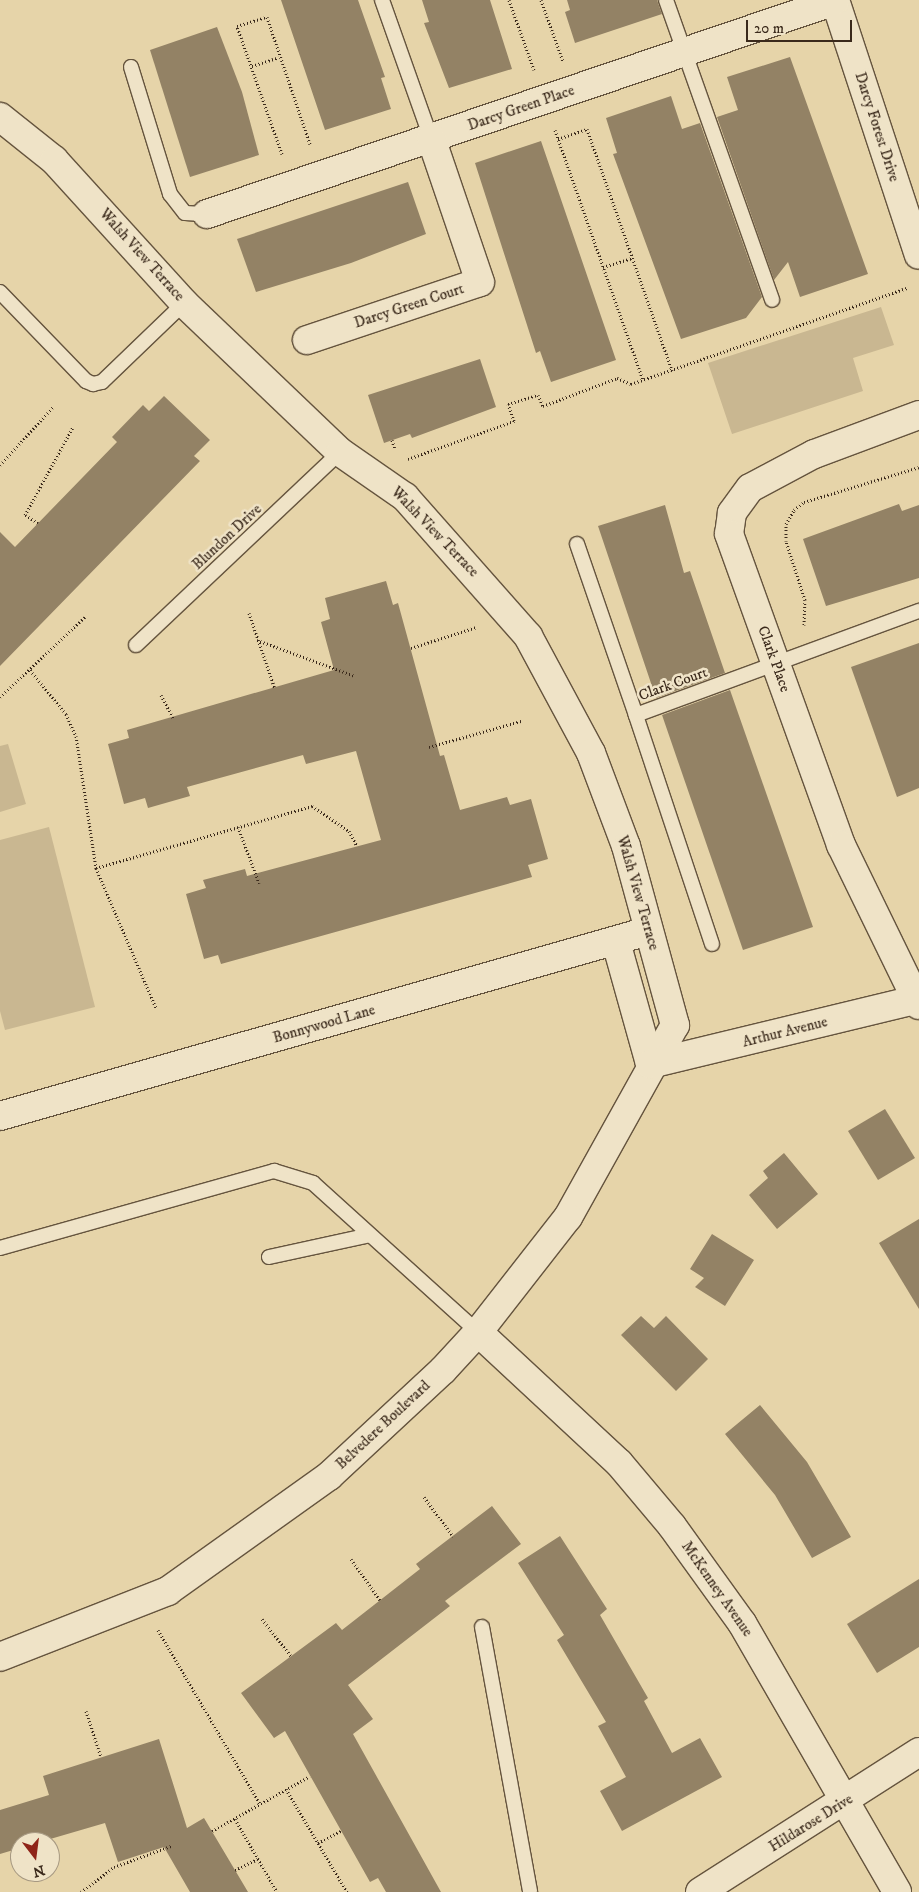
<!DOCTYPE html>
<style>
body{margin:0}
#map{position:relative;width:919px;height:1892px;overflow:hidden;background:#e6d4a9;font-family:"IM FELL DW Pica",serif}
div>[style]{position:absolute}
.green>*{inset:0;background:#c9b791}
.building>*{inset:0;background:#938265}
.path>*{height:3px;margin-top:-1.5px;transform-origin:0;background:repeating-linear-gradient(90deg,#3a291b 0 1px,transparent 0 3.5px)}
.roads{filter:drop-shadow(1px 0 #65543e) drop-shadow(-1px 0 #65543e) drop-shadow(0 1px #65543e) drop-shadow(0 -1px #65543e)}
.service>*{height:14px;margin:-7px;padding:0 7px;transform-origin:7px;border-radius:7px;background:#efe3c7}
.minor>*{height:28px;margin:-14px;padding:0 14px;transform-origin:14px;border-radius:14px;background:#efe3c7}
span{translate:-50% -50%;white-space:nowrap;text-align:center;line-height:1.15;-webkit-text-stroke:5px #efe3c7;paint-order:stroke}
.street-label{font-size:15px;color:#3a291b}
.north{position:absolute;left:10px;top:1832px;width:50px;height:50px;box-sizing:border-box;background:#efe3c7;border:1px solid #a79982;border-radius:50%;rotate:165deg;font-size:14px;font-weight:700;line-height:20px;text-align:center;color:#3a291b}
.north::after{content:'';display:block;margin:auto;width:18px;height:22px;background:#8f2418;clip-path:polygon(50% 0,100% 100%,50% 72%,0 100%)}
.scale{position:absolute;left:746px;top:20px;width:106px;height:22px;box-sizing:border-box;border:2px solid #3a291b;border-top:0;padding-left:6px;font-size:15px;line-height:18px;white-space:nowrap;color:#3a291b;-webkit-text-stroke:4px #efe3c7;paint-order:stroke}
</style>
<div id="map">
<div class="green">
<div style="clip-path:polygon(881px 307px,894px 345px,853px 358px,863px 391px,732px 434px,708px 363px)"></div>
<div style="clip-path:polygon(8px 744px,26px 804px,0 812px,0 746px)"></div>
<div style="clip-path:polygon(49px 827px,95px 1007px,5px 1030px,0 1011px,0 840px)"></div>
</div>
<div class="building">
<div style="clip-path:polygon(281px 0,358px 0,385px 77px,381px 78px,391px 109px,325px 130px)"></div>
<div style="clip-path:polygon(422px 0,490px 0,512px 69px,449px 88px,424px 23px,429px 22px)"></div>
<div style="clip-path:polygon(567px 0,657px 0,662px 14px,575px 43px,565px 12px,570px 10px)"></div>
<div style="clip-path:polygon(217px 27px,242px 92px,259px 155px,190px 177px,150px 50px)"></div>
<div style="clip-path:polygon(790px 57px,868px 274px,800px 297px,788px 262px,774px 280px,717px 117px,738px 110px,727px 77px)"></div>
<div style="clip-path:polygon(671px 96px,682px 129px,700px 123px,762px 297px,746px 318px,681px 339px,613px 154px,617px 153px,606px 118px)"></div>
<div style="clip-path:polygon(541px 141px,616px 360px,551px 382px,540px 351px,536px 353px,475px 163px)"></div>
<div style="clip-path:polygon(408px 182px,426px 234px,351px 263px,256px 292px,237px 239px)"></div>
<div style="clip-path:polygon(480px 359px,496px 407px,412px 438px,410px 434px,384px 443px,368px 395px)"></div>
<div style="clip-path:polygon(164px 396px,210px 440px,194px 456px,200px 461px,0 666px,0 532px,15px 547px,117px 442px,112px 437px,143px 405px,149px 411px)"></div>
<div style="clip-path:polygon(899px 504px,902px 511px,919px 505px,919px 578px,826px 606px,803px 539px)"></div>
<div style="clip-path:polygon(665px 505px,684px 573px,690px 571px,725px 673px,656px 698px,598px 526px)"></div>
<div style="clip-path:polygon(386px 581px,393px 605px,398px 603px,440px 756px,444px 755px,460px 810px,507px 797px,510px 805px,531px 799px,548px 859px,528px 865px,532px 877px,221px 964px,218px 955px,204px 959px,186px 894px,206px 888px,203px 880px,245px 869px,247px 876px,381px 840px,356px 751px,306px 764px,303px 755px,187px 787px,190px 796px,148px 808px,145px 798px,124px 804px,108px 744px,129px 738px,127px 730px,334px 670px,321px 622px,330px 619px,325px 598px)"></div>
<div style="clip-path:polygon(919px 643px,919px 788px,897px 797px,851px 667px)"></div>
<div style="clip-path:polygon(730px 690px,813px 927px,743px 950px,662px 715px)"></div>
<div style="clip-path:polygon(885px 1109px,915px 1158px,878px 1180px,848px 1131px)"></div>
<div style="clip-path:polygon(784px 1153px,818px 1194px,777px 1229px,749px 1195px,768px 1178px,763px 1171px)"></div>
<div style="clip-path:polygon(919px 1219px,919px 1309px,879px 1243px)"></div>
<div style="clip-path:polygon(712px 1234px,754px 1260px,725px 1306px,695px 1287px,704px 1278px,690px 1269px)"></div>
<div style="clip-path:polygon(641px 1316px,654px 1328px,666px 1316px,708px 1359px,676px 1391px,621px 1335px)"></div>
<div style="clip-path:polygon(760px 1405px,807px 1462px,851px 1537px,812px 1558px,775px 1495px,725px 1434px)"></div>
<div style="clip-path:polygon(492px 1506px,521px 1544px,445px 1601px,450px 1606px,348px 1685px,373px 1719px,353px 1734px,441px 1892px,386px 1892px,378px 1878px,370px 1882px,285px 1731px,274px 1738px,241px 1693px,336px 1623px,342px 1630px,420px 1569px,416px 1564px)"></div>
<div style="clip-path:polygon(560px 1536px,607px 1609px,600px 1615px,648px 1698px,644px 1701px,672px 1753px,700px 1738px,722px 1777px,622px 1831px,600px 1791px,626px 1777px,598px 1726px,606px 1722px,557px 1640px,564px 1635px,518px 1563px)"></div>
<div style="clip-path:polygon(919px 1579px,919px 1647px,877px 1673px,847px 1624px)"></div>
<div style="clip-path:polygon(159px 1739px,187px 1828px,204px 1818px,248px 1892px,190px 1892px,164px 1847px,118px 1862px,105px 1823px,40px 1842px,20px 1842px,20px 1848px,0 1854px,0 1810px,49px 1795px,43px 1776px)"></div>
</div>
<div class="path">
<div style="left:509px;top:0;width:74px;rotate:70.3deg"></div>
<div style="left:541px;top:0;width:65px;rotate:70.2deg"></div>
<div style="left:252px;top:66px;width:28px;rotate:-18deg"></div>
<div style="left:555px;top:130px;width:265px;rotate:70.6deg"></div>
<div style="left:558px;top:139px;width:31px;rotate:-19deg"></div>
<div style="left:587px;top:129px;width:256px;rotate:70.6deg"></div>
<div style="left:282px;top:154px;width:136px;rotate:-109.4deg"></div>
<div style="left:237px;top:26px;width:31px;rotate:-17deg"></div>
<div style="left:267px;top:17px;width:134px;rotate:71.3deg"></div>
<div style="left:603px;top:267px;width:30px;rotate:-17deg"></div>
<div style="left:392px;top:440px;width:9px;rotate:72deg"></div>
<div style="left:408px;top:459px;width:113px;rotate:-19.7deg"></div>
<div style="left:514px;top:421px;width:18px;rotate:-109deg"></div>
<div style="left:508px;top:404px;width:31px;rotate:-17deg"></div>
<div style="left:538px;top:395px;width:12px;rotate:66deg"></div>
<div style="left:543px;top:406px;width:79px;rotate:-20.7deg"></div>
<div style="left:617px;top:378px;width:15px;rotate:23deg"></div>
<div style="left:631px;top:384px;width:292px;rotate:-19.2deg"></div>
<div style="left:0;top:465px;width:79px;rotate:-47.6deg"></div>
<div style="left:38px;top:523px;width:15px;rotate:-148deg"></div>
<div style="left:25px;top:515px;width:100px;rotate:-61.4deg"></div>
<div style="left:249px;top:613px;width:80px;rotate:71.1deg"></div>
<div style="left:804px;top:625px;width:25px;rotate:-88deg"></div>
<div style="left:805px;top:600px;width:62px;rotate:-107.9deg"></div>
<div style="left:786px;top:541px;width:17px;rotate:-90deg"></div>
<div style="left:786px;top:524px;width:16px;rotate:-60deg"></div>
<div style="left:794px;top:510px;width:13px;rotate:-39deg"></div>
<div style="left:804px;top:502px;width:120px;rotate:-16.9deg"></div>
<div style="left:257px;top:640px;width:104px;rotate:20.2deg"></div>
<div style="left:411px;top:648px;width:69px;rotate:-17.7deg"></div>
<div style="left:30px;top:670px;width:57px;rotate:50.7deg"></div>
<div style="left:66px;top:714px;width:24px;rotate:66deg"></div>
<div style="left:76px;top:736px;width:134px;rotate:81.4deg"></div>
<div style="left:96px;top:868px;width:152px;rotate:66.8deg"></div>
<div style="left:161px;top:695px;width:26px;rotate:62deg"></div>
<div style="left:0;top:697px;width:117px;rotate:-43.3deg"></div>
<div style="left:429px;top:747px;width:96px;rotate:-15.8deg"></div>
<div style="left:238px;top:827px;width:60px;rotate:69.4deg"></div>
<div style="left:96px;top:868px;width:225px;rotate:-16deg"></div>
<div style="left:312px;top:806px;width:45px;rotate:34deg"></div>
<div style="left:349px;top:831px;width:17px;rotate:62deg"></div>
<div style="left:424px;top:1497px;width:49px;rotate:53.4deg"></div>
<div style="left:351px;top:1559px;width:50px;rotate:54.7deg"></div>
<div style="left:262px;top:1619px;width:47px;rotate:51.9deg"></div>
<div style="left:158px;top:1630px;width:202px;rotate:59.6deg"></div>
<div style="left:86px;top:1711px;width:48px;rotate:71.9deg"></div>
<div style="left:286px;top:1789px;width:120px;rotate:59.4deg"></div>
<div style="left:235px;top:1819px;width:84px;rotate:60.1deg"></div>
<div style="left:212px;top:1831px;width:112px;rotate:-29.3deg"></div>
<div style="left:318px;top:1843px;width:26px;rotate:-28deg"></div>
<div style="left:235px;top:1870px;width:25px;rotate:-26deg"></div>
<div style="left:81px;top:1892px;width:41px;rotate:-37.1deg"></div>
<div style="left:114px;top:1867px;width:61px;rotate:-20.2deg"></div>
</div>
<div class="roads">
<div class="service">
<div style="left:382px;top:0;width:146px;rotate:70.5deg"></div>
<div style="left:666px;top:0;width:318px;rotate:70.5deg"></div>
<div style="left:131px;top:67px;width:133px;rotate:72.9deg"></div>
<div style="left:170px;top:194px;width:24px;rotate:52deg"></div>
<div style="left:185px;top:213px;width:22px;rotate:3deg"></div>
<div style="left:0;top:292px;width:124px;rotate:46deg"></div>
<div style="left:86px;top:381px;width:8px;rotate:23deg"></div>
<div style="left:93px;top:384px;width:9px;rotate:-13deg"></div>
<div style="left:102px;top:382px;width:114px;rotate:-43.9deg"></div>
<div style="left:577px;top:544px;width:181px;rotate:71deg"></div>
<div style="left:136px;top:645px;width:281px;rotate:-43.4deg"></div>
<div style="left:712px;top:944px;width:241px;rotate:-108.4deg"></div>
<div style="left:636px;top:715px;width:302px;rotate:-20.2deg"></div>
<div style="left:0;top:1248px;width:285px;rotate:-15.7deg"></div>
<div style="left:274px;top:1171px;width:41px;rotate:17.1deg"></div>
<div style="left:313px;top:1183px;width:222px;rotate:42.1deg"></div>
<div style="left:269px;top:1257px;width:103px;rotate:-12.3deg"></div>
<div style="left:482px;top:1627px;width:269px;rotate:79.7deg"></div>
</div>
<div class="minor">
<div style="left:835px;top:0;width:268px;rotate:71.8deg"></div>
<div style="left:0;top:117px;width:69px;rotate:38.5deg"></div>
<div style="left:54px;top:160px;width:193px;rotate:47.7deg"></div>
<div style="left:184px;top:303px;width:216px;rotate:43.7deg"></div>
<div style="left:340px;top:452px;width:79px;rotate:34.7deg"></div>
<div style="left:405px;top:497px;width:186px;rotate:48.5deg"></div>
<div style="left:528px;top:636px;width:133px;rotate:61.7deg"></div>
<div style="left:591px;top:753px;width:99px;rotate:69.4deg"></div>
<div style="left:626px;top:846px;width:186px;rotate:74.7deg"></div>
<div style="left:675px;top:1025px;width:220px;rotate:119.1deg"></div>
<div style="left:568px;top:1217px;width:146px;rotate:128deg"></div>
<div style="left:478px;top:1332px;width:52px;rotate:132.6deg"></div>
<div style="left:443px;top:1370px;width:156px;rotate:137.1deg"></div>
<div style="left:329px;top:1476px;width:198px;rotate:144.5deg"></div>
<div style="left:168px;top:1591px;width:180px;rotate:158.6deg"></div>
<div style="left:207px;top:214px;width:663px;rotate:-18.74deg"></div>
<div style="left:307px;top:340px;width:182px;rotate:-18.5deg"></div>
<div style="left:480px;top:282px;width:152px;rotate:-108.8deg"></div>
<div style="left:919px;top:415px;width:112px;rotate:159.6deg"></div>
<div style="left:814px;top:454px;width:72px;rotate:152deg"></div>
<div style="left:750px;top:488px;width:31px;rotate:126deg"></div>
<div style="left:732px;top:513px;width:21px;rotate:98deg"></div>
<div style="left:729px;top:534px;width:331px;rotate:70.2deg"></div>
<div style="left:841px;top:845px;width:178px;rotate:64deg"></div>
<div style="left:616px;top:942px;width:127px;rotate:74.4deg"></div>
<div style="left:650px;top:1064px;width:277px;rotate:-13.6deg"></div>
<div style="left:0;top:1116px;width:674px;rotate:-15.93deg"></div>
<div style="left:478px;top:1332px;width:192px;rotate:42.9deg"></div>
<div style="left:619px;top:1463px;width:82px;rotate:49.9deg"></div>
<div style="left:672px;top:1526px;width:120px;rotate:54.2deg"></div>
<div style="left:742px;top:1623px;width:310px;rotate:60deg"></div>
<div style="left:700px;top:1892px;width:260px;rotate:-32.6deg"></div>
</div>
</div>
<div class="street-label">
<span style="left:521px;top:108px;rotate:-19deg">Darcy Green Place</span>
<span style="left:877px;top:127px;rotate:72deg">Darcy Forest Drive</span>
<span style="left:142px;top:255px;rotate:48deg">Walsh View Terrace</span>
<span style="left:409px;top:306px;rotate:-18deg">Darcy Green Court</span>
<span style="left:435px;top:532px;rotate:46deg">Walsh View Terrace</span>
<span style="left:227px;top:537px;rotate:-43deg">Blundon Drive</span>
<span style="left:774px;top:659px;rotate:70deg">Clark Place</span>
<span style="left:673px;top:684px;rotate:-20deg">Clark Court</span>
<span style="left:638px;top:893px;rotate:74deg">Walsh View Terrace</span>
<span style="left:324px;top:1024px;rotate:-16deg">Bonnywood Lane</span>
<span style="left:785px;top:1032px;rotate:-14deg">Arthur Avenue</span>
<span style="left:383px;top:1425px;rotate:-43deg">Belvedere Boulevard</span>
<span style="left:717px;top:1589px;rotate:55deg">McKenney Avenue</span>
<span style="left:811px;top:1823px;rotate:-32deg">Hildarose Drive</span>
</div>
<div class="north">N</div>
<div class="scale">20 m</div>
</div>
